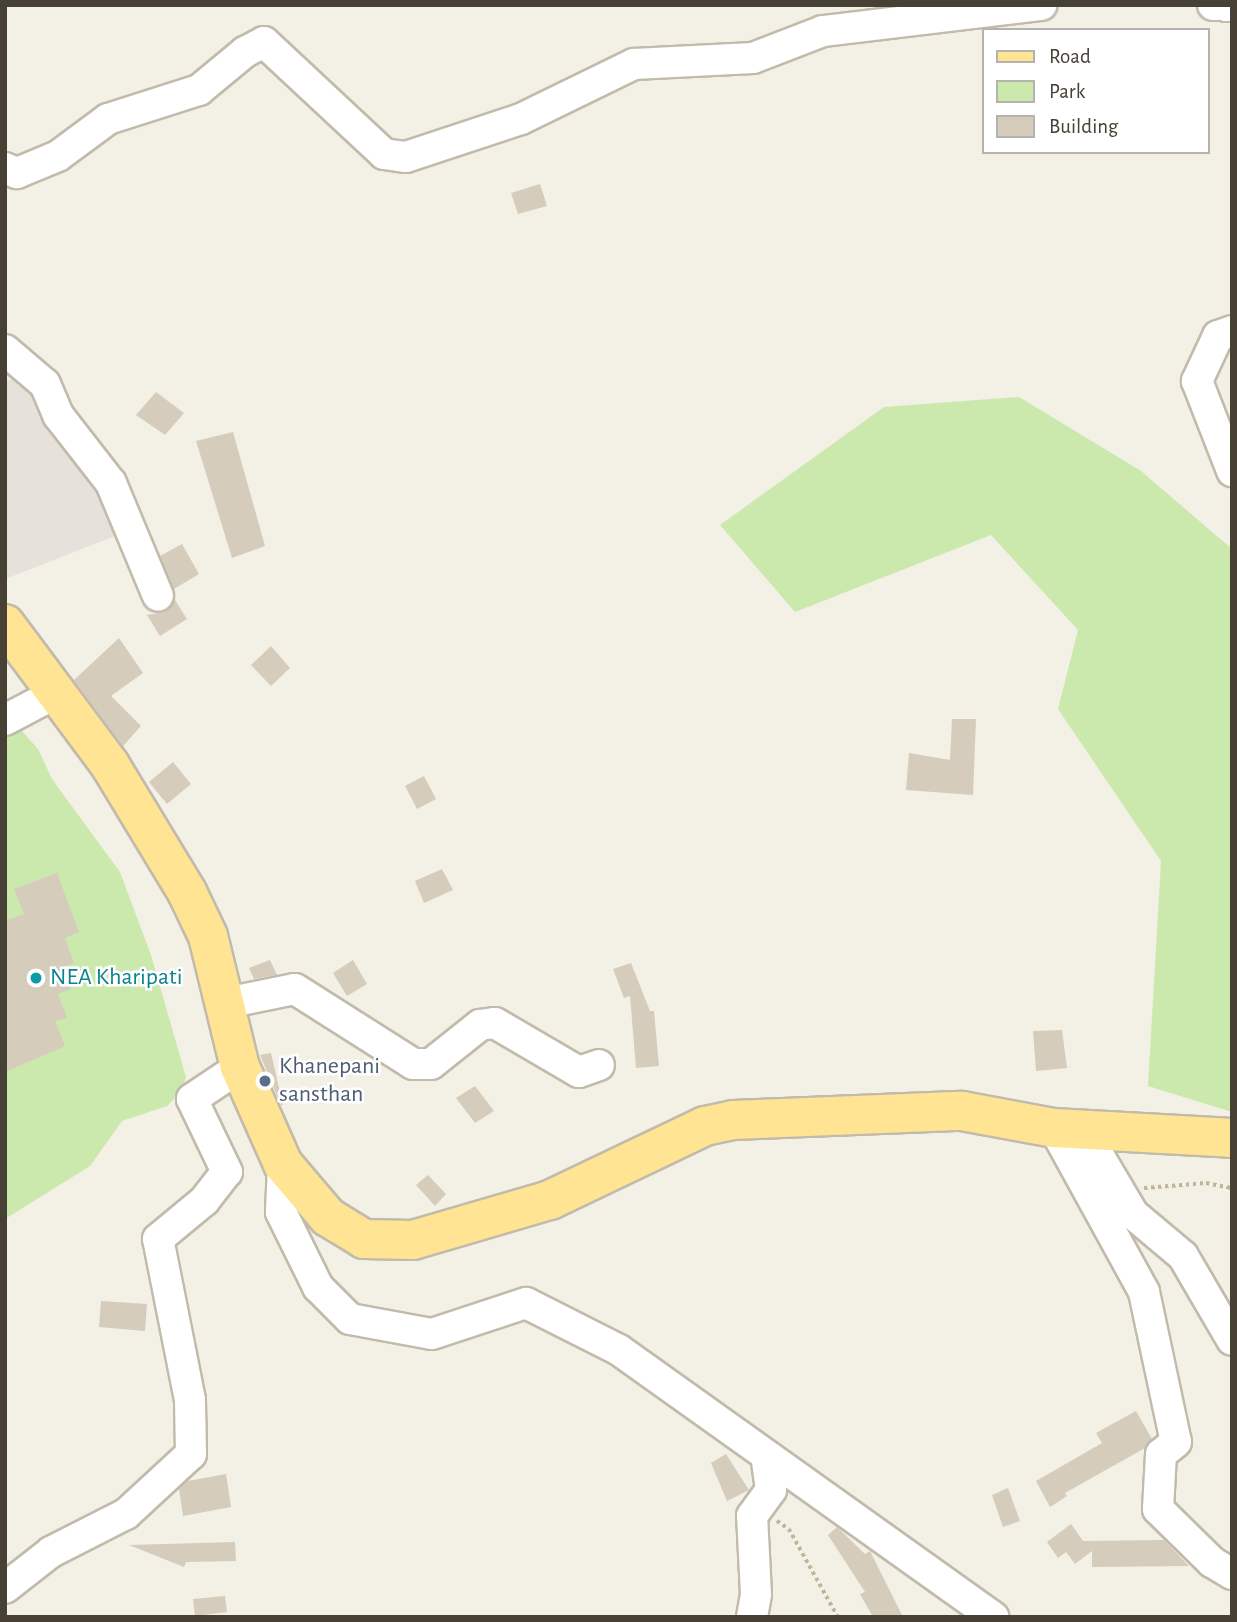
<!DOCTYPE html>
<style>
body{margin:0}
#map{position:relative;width:1237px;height:1622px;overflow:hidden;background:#f3f0e6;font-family:"Alegreya Sans",sans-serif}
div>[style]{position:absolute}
.industrial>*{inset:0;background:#e6e1db}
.green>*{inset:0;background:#cbe9ad}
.building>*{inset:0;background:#d5ccbb}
.path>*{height:3.5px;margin-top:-1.75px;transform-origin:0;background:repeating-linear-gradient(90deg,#c1b599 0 3.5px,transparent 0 7px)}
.roads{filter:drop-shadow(2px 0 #c2bbab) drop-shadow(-2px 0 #c2bbab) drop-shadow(0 2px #c2bbab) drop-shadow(0 -2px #c2bbab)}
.minor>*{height:30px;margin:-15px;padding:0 15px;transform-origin:15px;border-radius:15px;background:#fff}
.major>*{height:38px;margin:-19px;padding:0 19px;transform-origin:19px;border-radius:19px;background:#ffe593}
.dots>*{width:19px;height:19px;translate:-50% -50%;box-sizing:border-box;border:4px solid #fff;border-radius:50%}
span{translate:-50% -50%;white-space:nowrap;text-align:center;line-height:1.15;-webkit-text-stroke:5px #fff;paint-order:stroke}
.culture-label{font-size:24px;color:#0d838f}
.left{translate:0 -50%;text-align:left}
.service-label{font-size:24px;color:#4e5e75}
.frame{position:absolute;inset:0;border:7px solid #464035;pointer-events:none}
.legend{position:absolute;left:982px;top:28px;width:228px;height:126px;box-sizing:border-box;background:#fff;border:2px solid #b5b3ae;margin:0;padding:9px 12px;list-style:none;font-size:21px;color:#464035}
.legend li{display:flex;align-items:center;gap:14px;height:35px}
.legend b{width:35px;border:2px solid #b5b3ae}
</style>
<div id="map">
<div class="industrial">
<div style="clip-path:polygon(22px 374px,128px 531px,5px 579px,5px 382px)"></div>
</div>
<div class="green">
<div style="clip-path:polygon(1019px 397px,1141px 471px,1232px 549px,1232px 1112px,1148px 1086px,1161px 861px,1058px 709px,1078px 630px,991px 535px,795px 612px,720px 525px,884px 407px)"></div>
<div style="clip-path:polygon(5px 712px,38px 749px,52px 779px,120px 872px,151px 955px,186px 1077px,182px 1091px,167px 1106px,122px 1121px,90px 1166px,5px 1219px)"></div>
</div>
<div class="building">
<div style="clip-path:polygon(540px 184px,547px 206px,518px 214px,511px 193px)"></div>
<div style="clip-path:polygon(156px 392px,184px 413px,165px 435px,136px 415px)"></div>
<div style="clip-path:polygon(233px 432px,265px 546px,232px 558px,196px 441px)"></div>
<div style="clip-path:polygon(182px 544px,199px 574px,174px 589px,160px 556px)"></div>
<div style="clip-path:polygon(175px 600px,187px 619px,160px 636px,147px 615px,165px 612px)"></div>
<div style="clip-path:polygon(119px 638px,143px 673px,111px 696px,141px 726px,123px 746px,74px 680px)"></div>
<div style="clip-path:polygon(271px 646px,290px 668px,271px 686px,251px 665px)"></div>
<div style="clip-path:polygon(952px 719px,976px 719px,973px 795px,906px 790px,909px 753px,950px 760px)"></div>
<div style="clip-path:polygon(173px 762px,191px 784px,167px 804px,149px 782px)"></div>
<div style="clip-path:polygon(424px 776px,436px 799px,417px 809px,405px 786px)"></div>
<div style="clip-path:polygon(442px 869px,453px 890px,424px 903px,415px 881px)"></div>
<div style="clip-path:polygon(57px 873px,79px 932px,65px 938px,74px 963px,63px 967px,71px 989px,58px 994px,67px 1018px,55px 1021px,65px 1046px,5px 1072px,5px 921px,24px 914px,14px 889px)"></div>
<div style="clip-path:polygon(270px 960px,277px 975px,254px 979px,249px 968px)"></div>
<div style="clip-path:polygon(353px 960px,367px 984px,347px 996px,333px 973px)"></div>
<div style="clip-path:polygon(631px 963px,650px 1011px,654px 1011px,659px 1066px,636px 1068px,630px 996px,624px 998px,613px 969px)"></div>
<div style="clip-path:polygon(1062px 1030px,1067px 1068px,1036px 1071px,1033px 1031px)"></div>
<div style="clip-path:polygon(271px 1053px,283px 1105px,281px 1105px,260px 1055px)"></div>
<div style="clip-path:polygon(475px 1086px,494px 1111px,475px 1123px,456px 1098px)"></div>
<div style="clip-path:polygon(428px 1175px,446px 1194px,435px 1206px,416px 1185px)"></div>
<div style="clip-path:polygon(101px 1301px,147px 1304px,145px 1331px,99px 1327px)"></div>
<div style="clip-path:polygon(1136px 1411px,1152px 1439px,1145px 1448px,1065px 1493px,1067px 1496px,1050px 1507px,1036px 1481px,1102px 1443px,1096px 1433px)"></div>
<div style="clip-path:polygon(726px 1454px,749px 1490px,727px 1501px,711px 1463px)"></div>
<div style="clip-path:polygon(226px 1474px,231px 1507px,183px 1516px,179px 1489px,188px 1481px)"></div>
<div style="clip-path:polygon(1008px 1488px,1020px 1521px,1003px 1527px,992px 1495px)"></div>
<div style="clip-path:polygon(1071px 1524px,1083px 1541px,1164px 1540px,1189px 1566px,1092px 1567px,1092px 1551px,1075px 1564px,1066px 1552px,1058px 1558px,1047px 1542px)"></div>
<div style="clip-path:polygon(837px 1527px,865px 1554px,870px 1551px,903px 1617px,873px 1617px,860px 1594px,865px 1592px,828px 1535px)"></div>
<div style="clip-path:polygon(235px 1542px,236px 1561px,186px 1562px,184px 1567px,129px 1545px)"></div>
<div style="clip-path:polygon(225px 1596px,227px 1612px,195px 1616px,193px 1599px)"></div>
</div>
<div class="path">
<div style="left:1144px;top:1188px;width:62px;rotate:-4.6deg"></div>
<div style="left:1206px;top:1183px;width:26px;rotate:11deg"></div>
<div style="left:777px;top:1521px;width:14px;rotate:34deg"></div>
<div style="left:789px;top:1529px;width:101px;rotate:60.9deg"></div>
</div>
<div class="roads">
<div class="minor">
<div style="left:1213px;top:5px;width:19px;rotate:3deg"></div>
<div style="left:5px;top:168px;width:13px;rotate:23deg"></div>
<div style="left:17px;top:173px;width:44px;rotate:-22.5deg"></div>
<div style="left:58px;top:156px;width:62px;rotate:-36.5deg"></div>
<div style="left:108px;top:119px;width:96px;rotate:-17.7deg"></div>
<div style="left:199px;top:90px;width:60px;rotate:-39.6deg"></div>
<div style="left:245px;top:52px;width:21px;rotate:-28deg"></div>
<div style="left:264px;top:42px;width:164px;rotate:43deg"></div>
<div style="left:384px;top:154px;width:22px;rotate:8deg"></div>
<div style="left:406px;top:157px;width:121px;rotate:-18.3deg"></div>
<div style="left:521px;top:119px;width:126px;rotate:-26deg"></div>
<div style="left:634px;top:64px;width:119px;rotate:-2.9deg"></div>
<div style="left:753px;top:58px;width:75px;rotate:-21.1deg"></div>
<div style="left:823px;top:31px;width:220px;rotate:-6.8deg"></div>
<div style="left:1232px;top:331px;width:15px;rotate:160deg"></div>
<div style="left:1218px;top:336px;width:50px;rotate:115deg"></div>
<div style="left:1197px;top:381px;width:97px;rotate:68.7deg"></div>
<div style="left:5px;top:350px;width:52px;rotate:40.4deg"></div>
<div style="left:45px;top:384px;width:34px;rotate:67deg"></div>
<div style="left:58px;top:415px;width:86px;rotate:52.1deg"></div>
<div style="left:111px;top:483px;width:122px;rotate:67.4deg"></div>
<div style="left:5px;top:720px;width:55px;rotate:-28deg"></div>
<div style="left:226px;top:1003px;width:70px;rotate:-11.5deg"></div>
<div style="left:295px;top:989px;width:140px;rotate:32.4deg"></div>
<div style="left:413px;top:1064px;width:18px"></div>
<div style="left:431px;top:1064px;width:63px;rotate:-38.5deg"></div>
<div style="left:480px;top:1025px;width:15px;rotate:-8deg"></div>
<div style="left:495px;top:1023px;width:97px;rotate:30.3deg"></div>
<div style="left:579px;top:1072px;width:21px;rotate:-19deg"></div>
<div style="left:1054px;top:1128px;width:187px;rotate:61.2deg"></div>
<div style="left:1144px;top:1292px;width:153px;rotate:78deg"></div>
<div style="left:1176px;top:1442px;width:19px;rotate:141deg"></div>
<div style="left:1161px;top:1454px;width:55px;rotate:93.1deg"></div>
<div style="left:1158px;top:1509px;width:76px;rotate:44.5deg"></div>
<div style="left:1212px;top:1562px;width:23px;rotate:31deg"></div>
<div style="left:1084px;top:1131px;width:96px;rotate:59.4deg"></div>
<div style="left:1133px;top:1214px;width:65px;rotate:40deg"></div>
<div style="left:1183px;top:1256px;width:97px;rotate:59.7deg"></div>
<div style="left:283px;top:1164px;width:48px;rotate:92.4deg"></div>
<div style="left:281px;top:1212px;width:84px;rotate:63.7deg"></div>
<div style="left:318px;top:1287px;width:45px;rotate:45deg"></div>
<div style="left:350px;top:1319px;width:83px;rotate:10.4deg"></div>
<div style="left:432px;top:1334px;width:99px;rotate:-18.3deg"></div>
<div style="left:526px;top:1303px;width:104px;rotate:26.8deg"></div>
<div style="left:619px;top:1350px;width:460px;rotate:35.5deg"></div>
<div style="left:5px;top:1588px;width:58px;rotate:-38deg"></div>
<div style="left:51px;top:1552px;width:84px;rotate:-26.9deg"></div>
<div style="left:126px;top:1514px;width:88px;rotate:-42.7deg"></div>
<div style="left:191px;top:1454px;width:54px;rotate:-91.1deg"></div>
<div style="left:190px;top:1400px;width:164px;rotate:-101.2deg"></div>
<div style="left:158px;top:1239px;width:60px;rotate:-39.6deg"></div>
<div style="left:204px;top:1201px;width:37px;rotate:-52deg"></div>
<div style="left:227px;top:1172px;width:81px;rotate:-115.6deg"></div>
<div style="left:192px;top:1099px;width:58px;rotate:-33.7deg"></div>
<div style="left:752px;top:1617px;width:23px;rotate:-80deg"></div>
<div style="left:756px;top:1594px;width:78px;rotate:-92.9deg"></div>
<div style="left:752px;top:1516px;width:32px;rotate:-54deg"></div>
<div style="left:771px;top:1490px;width:35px;rotate:-98deg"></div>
</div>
<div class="major">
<div style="left:5px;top:624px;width:176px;rotate:53.3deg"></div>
<div style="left:110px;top:765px;width:149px;rotate:58.8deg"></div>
<div style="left:187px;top:892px;width:49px;rotate:64.5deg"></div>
<div style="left:208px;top:936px;width:135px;rotate:76.3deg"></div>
<div style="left:240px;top:1067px;width:106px;rotate:66.1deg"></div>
<div style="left:283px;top:1164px;width:70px;rotate:49.7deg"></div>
<div style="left:328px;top:1217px;width:42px;rotate:31.4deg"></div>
<div style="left:364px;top:1239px;width:49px;rotate:1.2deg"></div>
<div style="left:413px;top:1240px;width:143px;rotate:-16.3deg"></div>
<div style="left:550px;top:1200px;width:172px;rotate:-25.5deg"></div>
<div style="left:705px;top:1126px;width:29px;rotate:-12deg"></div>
<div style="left:733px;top:1120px;width:229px;rotate:-2.3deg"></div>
<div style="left:962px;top:1111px;width:94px;rotate:10.5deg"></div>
<div style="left:1054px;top:1128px;width:178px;rotate:3.2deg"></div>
</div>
</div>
<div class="dots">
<div style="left:36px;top:978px;background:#0f9aa8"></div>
<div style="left:265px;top:1081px;background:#5c6f8a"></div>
</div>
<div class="culture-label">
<span class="left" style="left:50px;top:978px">NEA Kharipati</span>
</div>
<div class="service-label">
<span class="left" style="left:279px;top:1081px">Khanepani<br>sansthan</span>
</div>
<div class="frame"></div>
<ul class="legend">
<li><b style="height:9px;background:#ffe593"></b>Road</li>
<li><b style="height:19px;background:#cbe9ad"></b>Park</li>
<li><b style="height:19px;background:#d5ccbb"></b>Building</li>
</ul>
</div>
